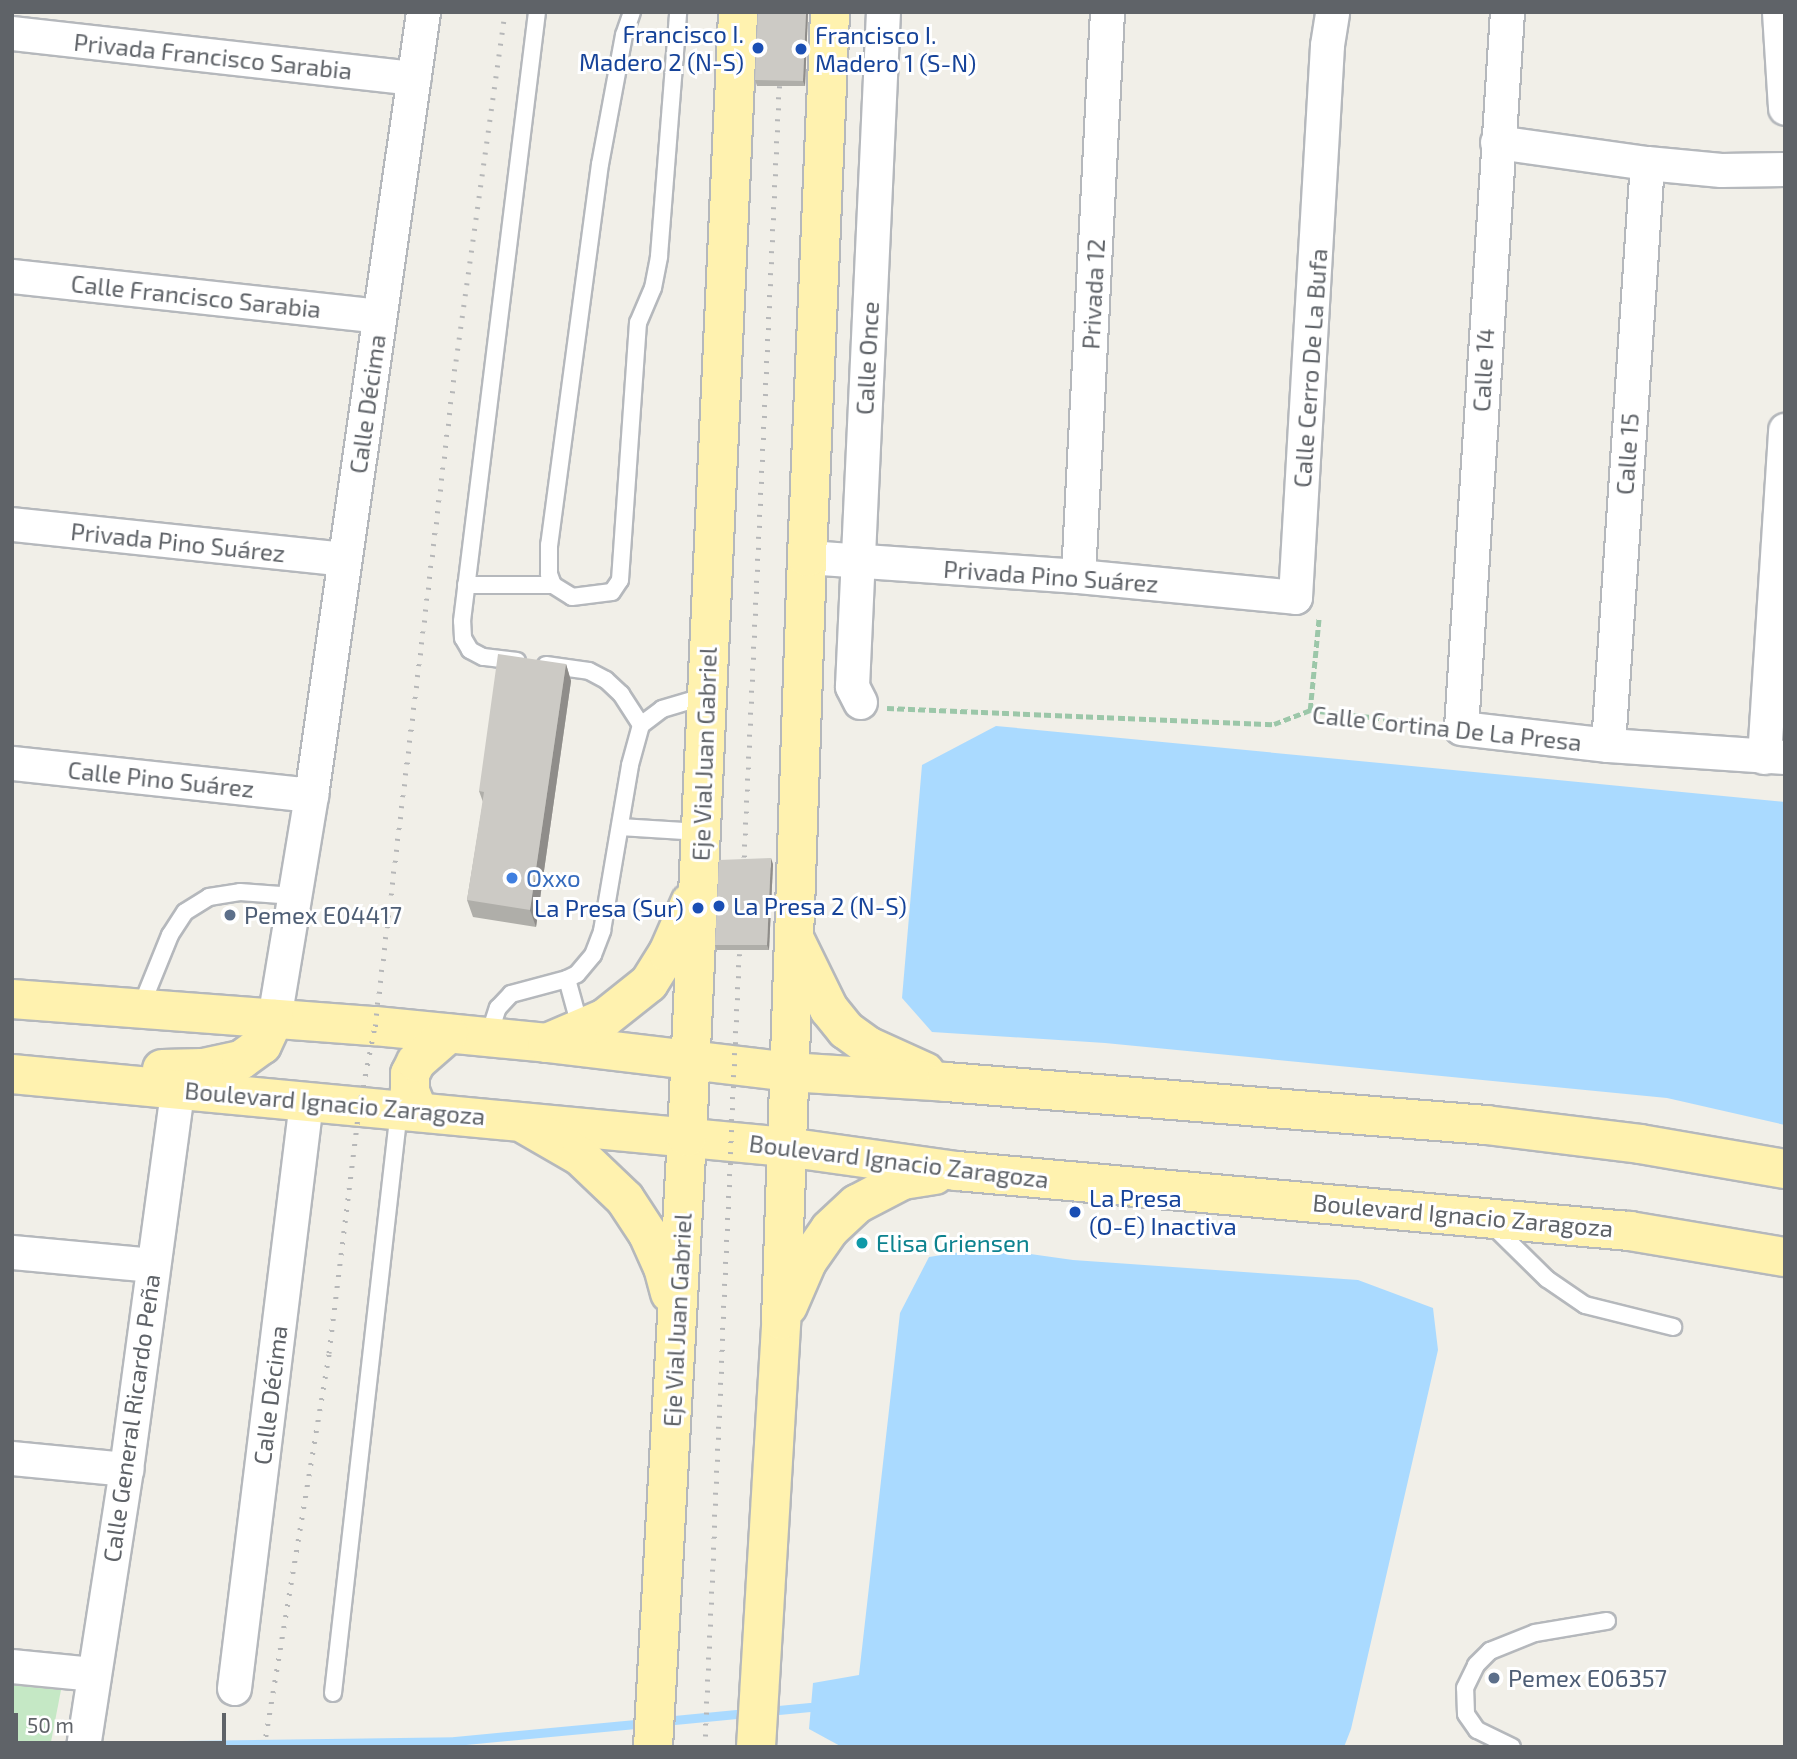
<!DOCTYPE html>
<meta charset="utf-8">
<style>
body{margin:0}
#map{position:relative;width:1797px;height:1759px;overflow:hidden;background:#f1efe8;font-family:"Exo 2",sans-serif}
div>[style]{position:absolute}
.green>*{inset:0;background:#c5e8c5}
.water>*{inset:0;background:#aadaff}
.stream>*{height:9px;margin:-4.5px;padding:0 4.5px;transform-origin:4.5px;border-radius:4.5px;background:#aadaff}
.path>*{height:4.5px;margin-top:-2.25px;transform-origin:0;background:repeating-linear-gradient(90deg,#9cc7a9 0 7px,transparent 0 10.5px)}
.roads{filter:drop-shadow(2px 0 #b5b8bc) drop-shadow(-2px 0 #b5b8bc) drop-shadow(0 2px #b5b8bc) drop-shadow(0 -2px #b5b8bc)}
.service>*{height:16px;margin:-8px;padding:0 8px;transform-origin:8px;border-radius:8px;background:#fff}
.minor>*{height:33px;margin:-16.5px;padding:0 16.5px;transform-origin:16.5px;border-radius:16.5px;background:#fff}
.primary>*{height:38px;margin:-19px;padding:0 19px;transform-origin:19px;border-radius:19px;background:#fff2af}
.rail>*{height:5px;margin-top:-2.5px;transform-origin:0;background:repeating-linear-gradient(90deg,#b6b7b8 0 2px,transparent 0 11px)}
.wall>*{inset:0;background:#afaea9}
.shaded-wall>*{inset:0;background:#8f8d8a}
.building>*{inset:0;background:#cccac5}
.dots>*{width:19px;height:19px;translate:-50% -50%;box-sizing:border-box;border:4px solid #fff;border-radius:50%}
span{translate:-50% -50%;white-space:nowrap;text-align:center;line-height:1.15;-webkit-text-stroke:6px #fff;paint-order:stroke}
.transit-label{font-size:24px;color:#164399}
.right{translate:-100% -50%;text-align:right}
.left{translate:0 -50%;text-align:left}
.street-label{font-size:24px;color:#5f6368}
.shop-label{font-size:24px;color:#366cbe}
.service-label{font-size:24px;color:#4e5e75}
.culture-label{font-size:24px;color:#0d838f}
.frame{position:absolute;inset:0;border:14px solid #5f6368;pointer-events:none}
.scale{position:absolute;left:14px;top:1713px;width:212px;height:32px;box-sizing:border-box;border:4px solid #5f6368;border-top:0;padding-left:9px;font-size:21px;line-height:24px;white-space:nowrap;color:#5f6368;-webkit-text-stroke:5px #fff;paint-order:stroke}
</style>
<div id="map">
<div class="green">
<div style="clip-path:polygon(12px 1685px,61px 1690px,50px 1747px,12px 1747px)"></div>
</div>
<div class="water">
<div style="clip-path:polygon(996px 726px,1785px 802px,1785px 1125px,1667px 1098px,1105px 1043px,932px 1032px,902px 998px,922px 765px)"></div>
<div style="clip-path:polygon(987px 1248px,1073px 1260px,1358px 1280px,1433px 1308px,1438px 1350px,1351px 1729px,1344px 1747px,842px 1747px,809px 1729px,813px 1683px,859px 1675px,900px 1313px,929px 1257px)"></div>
</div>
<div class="stream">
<div style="left:768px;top:1711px;width:42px;rotate:-5.4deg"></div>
<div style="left:664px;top:1721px;width:83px;rotate:-5.5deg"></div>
<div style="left:107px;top:1746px;width:348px;rotate:-0.8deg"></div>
<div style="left:455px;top:1741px;width:192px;rotate:-5.4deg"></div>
</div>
<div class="path">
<div style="left:887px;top:708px;width:387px;rotate:2.4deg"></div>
<div style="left:1274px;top:724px;width:39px;rotate:-21deg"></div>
<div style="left:1310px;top:710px;width:122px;rotate:6.6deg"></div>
<div style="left:1310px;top:710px;width:93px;rotate:-84.5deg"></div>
</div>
<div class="roads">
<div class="service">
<div style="left:632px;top:12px;width:24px;rotate:109deg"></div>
<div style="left:624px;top:35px;width:131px;rotate:100.5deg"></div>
<div style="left:600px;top:164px;width:384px;rotate:97.6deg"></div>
<div style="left:549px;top:545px;width:29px;rotate:90deg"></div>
<div style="left:549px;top:574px;width:12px;rotate:70deg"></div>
<div style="left:553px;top:585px;width:22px;rotate:32deg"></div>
<div style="left:572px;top:597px;width:40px;rotate:-7.1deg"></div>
<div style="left:612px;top:592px;width:14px;rotate:-56deg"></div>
<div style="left:620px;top:580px;width:258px;rotate:-86deg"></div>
<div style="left:638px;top:323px;width:38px;rotate:-67deg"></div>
<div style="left:653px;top:288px;width:33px;rotate:-79deg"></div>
<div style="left:659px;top:256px;width:245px;rotate:-85.5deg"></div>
<div style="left:466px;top:585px;width:87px"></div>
<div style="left:517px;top:661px;width:34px;rotate:-173deg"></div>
<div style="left:483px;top:657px;width:15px;rotate:-152deg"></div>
<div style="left:470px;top:650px;width:14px;rotate:-120deg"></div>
<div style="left:463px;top:638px;width:17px;rotate:-93deg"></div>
<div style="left:462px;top:621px;width:614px;rotate:-82.98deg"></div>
<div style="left:546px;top:665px;width:43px;rotate:7.9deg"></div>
<div style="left:589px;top:671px;width:19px;rotate:28deg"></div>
<div style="left:606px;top:680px;width:21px;rotate:43deg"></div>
<div style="left:621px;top:694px;width:37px;rotate:57deg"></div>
<div style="left:620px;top:827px;width:80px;rotate:3.6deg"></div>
<div style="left:567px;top:979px;width:53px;rotate:74.6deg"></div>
<div style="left:140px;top:1009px;width:80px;rotate:-67.9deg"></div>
<div style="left:170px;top:935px;width:27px;rotate:-57deg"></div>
<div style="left:185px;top:912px;width:28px;rotate:-32deg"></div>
<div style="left:209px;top:897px;width:31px;rotate:-9deg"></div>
<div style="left:240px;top:892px;width:54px;rotate:4.2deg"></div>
<div style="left:488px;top:1038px;width:32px;rotate:-72deg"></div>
<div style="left:498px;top:1008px;width:19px;rotate:-47deg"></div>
<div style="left:511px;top:994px;width:58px;rotate:-15deg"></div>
<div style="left:567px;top:979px;width:11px;rotate:-27deg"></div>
<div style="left:577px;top:974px;width:25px;rotate:-50deg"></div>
<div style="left:593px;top:955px;width:26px;rotate:-69deg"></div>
<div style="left:602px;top:931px;width:168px;rotate:-80.4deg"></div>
<div style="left:630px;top:765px;width:41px;rotate:-74.6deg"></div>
<div style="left:641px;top:725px;width:26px;rotate:-37deg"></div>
<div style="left:662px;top:709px;width:46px;rotate:-16.5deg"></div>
<div style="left:1492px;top:1225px;width:77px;rotate:44.5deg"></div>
<div style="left:1547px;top:1279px;width:46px;rotate:34.4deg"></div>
<div style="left:1585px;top:1305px;width:91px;rotate:14deg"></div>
<div style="left:333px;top:1693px;width:587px;rotate:-83.54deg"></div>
<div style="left:1512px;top:1747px;width:39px;rotate:-154deg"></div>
<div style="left:1477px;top:1730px;width:19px;rotate:-125deg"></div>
<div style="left:1466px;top:1714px;width:26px;rotate:-92deg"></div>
<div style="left:1465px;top:1688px;width:25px;rotate:-64deg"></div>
<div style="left:1476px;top:1665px;width:20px;rotate:-45deg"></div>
<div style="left:1490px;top:1651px;width:48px;rotate:-21.8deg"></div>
<div style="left:1535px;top:1633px;width:73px;rotate:-9.5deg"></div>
</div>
<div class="minor">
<div style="left:1507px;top:12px;width:717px;rotate:93.68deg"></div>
<div style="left:1461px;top:728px;width:148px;rotate:6.6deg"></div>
<div style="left:1608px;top:745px;width:177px;rotate:3.9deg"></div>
<div style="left:1779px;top:12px;width:96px;rotate:86.4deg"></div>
<div style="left:12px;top:33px;width:404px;rotate:6.4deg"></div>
<div style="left:1497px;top:142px;width:151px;rotate:8deg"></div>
<div style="left:1647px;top:163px;width:74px;rotate:5.4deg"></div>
<div style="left:1721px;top:170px;width:64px;rotate:-0.9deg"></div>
<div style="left:12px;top:276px;width:369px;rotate:6.2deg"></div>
<div style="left:12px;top:524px;width:334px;rotate:6deg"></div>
<div style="left:807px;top:557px;width:272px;rotate:4deg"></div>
<div style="left:1078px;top:576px;width:218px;rotate:5.5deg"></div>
<div style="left:1295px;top:597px;width:553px;rotate:-86.68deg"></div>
<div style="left:1327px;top:45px;width:33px;rotate:-81deg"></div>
<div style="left:1078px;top:576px;width:565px;rotate:-87.06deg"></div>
<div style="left:860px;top:702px;width:18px;rotate:-117deg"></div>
<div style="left:852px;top:686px;width:675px;rotate:-87.37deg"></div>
<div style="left:1608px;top:745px;width:583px;rotate:-86.17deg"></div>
<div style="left:1764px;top:757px;width:328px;rotate:-86.3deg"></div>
<div style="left:12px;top:763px;width:301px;rotate:6.1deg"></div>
<div style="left:274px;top:1019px;width:227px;rotate:-80.6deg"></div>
<div style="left:311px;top:795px;width:791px;rotate:-81.86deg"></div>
<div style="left:12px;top:1252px;width:141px;rotate:5.3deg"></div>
<div style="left:12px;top:1458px;width:115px;rotate:5.5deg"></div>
<div style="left:12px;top:1666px;width:82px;rotate:5.6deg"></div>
<div style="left:234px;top:1688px;width:590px;rotate:-83deg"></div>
<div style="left:83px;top:1747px;width:281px;rotate:-81.2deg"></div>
<div style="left:126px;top:1469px;width:382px;rotate:-82.3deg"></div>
</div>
<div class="primary">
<div style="left:796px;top:942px;width:75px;rotate:63.8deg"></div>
<div style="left:829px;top:1009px;width:27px;rotate:51deg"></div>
<div style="left:846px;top:1030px;width:27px;rotate:36deg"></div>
<div style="left:868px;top:1046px;width:63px;rotate:24.5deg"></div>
<div style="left:12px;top:999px;width:364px;rotate:4.3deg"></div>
<div style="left:375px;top:1026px;width:173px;rotate:5.6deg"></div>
<div style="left:547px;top:1043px;width:244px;rotate:6.8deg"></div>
<div style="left:789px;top:1072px;width:157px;rotate:3.6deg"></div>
<div style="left:946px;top:1082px;width:542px;rotate:4.55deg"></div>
<div style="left:1486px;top:1125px;width:155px;rotate:7deg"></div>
<div style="left:1640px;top:1144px;width:147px;rotate:9.8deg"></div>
<div style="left:547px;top:1043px;width:63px;rotate:-23.3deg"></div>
<div style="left:605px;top:1018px;width:56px;rotate:-38.5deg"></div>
<div style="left:649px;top:983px;width:36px;rotate:-58deg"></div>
<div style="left:668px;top:953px;width:55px;rotate:-66.3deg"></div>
<div style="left:162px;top:1069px;width:41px;rotate:-1.4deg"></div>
<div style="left:203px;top:1068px;width:39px;rotate:-12deg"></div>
<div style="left:241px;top:1060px;width:26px;rotate:-36deg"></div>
<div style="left:262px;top:1045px;width:29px;rotate:-65deg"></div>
<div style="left:12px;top:1074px;width:777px;rotate:5.39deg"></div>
<div style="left:786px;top:1147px;width:173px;rotate:8deg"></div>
<div style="left:957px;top:1171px;width:675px;rotate:5.1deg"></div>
<div style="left:1629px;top:1231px;width:158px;rotate:9.5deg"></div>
<div style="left:418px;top:1111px;width:22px;rotate:-112deg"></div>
<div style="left:410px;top:1091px;width:17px;rotate:-90deg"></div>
<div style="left:410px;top:1074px;width:13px;rotate:-63deg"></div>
<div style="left:416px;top:1062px;width:43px;rotate:-41.2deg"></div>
<div style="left:526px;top:1125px;width:62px;rotate:29.9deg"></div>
<div style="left:580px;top:1156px;width:62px;rotate:43.7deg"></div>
<div style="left:625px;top:1199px;width:42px;rotate:56.7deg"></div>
<div style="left:648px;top:1234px;width:36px;rotate:66deg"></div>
<div style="left:663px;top:1267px;width:27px;rotate:75deg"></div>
<div style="left:788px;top:1306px;width:48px;rotate:-66.6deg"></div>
<div style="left:807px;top:1262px;width:40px;rotate:-55.1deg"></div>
<div style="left:830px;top:1229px;width:37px;rotate:-43deg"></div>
<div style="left:857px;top:1204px;width:52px;rotate:-27.6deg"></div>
<div style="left:903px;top:1180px;width:32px;rotate:-9deg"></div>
<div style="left:653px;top:1747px;width:611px;rotate:-86.81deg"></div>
<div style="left:687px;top:1137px;width:1126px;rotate:-87.4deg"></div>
<div style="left:756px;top:1747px;width:428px;rotate:-86.6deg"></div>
<div style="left:781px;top:1320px;width:763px;rotate:-88.05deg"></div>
<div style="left:807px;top:557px;width:545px;rotate:-87.58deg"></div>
</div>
</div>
<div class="rail">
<div style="left:743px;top:879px;width:812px;rotate:-87.39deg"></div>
<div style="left:264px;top:1747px;width:399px;rotate:-80.6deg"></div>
<div style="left:329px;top:1353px;width:247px;rotate:-83deg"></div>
<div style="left:359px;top:1108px;width:84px;rotate:-79deg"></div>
<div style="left:375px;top:1026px;width:670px;rotate:-83.06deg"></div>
<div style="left:456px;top:361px;width:352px;rotate:-82deg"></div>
<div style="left:705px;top:1747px;width:816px;rotate:-87.54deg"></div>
</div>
<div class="wall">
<div style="clip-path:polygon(808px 12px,805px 86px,757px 86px,755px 80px)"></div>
<div style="clip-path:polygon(566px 664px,571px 681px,536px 927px,473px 917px,467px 900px,483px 802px,479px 791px)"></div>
<div style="clip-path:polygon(773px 864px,769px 950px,717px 950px,715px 945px)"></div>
</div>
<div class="shaded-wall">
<div style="clip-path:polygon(806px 12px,808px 12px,805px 86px,803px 81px)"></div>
<div style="clip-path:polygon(566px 664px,571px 681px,536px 927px,530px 910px)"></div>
<div style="clip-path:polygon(771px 858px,773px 864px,769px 950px,767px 945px)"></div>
</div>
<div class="building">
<div style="clip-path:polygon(758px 12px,806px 12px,803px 81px,755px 80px)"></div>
<div style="clip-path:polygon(498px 654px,566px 664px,530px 910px,467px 900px,484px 792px,479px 791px)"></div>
<div style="clip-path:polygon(771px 858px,767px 945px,715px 945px,719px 860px)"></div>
</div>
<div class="dots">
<div style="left:758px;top:48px;background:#1a4fb4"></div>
<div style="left:801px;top:49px;background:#1a4fb4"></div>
<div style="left:512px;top:878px;background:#3f7fe0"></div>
<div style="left:719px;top:906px;background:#1a4fb4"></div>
<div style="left:698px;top:908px;background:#1a4fb4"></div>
<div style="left:230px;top:915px;background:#5c6f8a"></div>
<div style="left:1075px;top:1212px;background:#1a4fb4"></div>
<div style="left:862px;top:1243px;background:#0f9aa8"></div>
<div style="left:1494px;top:1678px;background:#5c6f8a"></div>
</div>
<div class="transit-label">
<span class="right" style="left:744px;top:48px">Francisco I.<br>Madero 2 (N-S)</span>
<span class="left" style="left:815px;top:49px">Francisco I.<br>Madero 1 (S-N)</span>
<span class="left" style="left:733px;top:906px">La Presa 2 (N-S)</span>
<span class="right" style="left:684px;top:908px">La Presa (Sur)</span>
<span class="left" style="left:1089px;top:1212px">La Presa<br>(O-E) Inactiva</span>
</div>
<div class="street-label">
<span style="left:213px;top:56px;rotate:6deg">Privada Francisco Sarabia</span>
<span style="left:1093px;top:294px;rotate:-87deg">Privada 12</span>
<span style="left:196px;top:296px;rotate:6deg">Calle Francisco Sarabia</span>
<span style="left:867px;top:358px;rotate:-87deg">Calle Once</span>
<span style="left:1310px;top:368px;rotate:-86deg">Calle Cerro De La Bufa</span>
<span style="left:1483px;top:370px;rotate:-87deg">Calle 14</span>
<span style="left:367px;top:404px;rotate:-82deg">Calle Décima</span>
<span style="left:1627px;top:454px;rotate:-86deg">Calle 15</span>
<span style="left:178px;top:542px;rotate:6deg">Privada Pino Suárez</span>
<span style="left:1051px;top:576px;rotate:4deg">Privada Pino Suárez</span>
<span style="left:1447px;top:728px;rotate:6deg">Calle Cortina De La Presa</span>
<span style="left:704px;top:754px;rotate:-88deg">Eje Vial Juan Gabriel</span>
<span style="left:161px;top:779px;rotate:6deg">Calle Pino Suárez</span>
<span style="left:335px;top:1103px;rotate:5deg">Boulevard Ignacio Zaragoza</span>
<span style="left:899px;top:1161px;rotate:7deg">Boulevard Ignacio Zaragoza</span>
<span style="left:1463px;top:1215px;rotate:5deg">Boulevard Ignacio Zaragoza</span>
<span style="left:677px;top:1320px;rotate:-87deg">Eje Vial Juan Gabriel</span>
<span style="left:270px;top:1395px;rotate:-83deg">Calle Décima</span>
<span style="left:131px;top:1418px;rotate:-82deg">Calle General Ricardo Peña</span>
</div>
<div class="shop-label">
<span class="left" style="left:526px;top:878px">Oxxo</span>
</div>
<div class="service-label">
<span class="left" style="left:244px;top:915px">Pemex E04417</span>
<span class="left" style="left:1508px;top:1678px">Pemex E06357</span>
</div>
<div class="culture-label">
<span class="left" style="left:876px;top:1243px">Elisa Griensen</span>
</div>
<div class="frame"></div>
<div class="scale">50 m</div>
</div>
